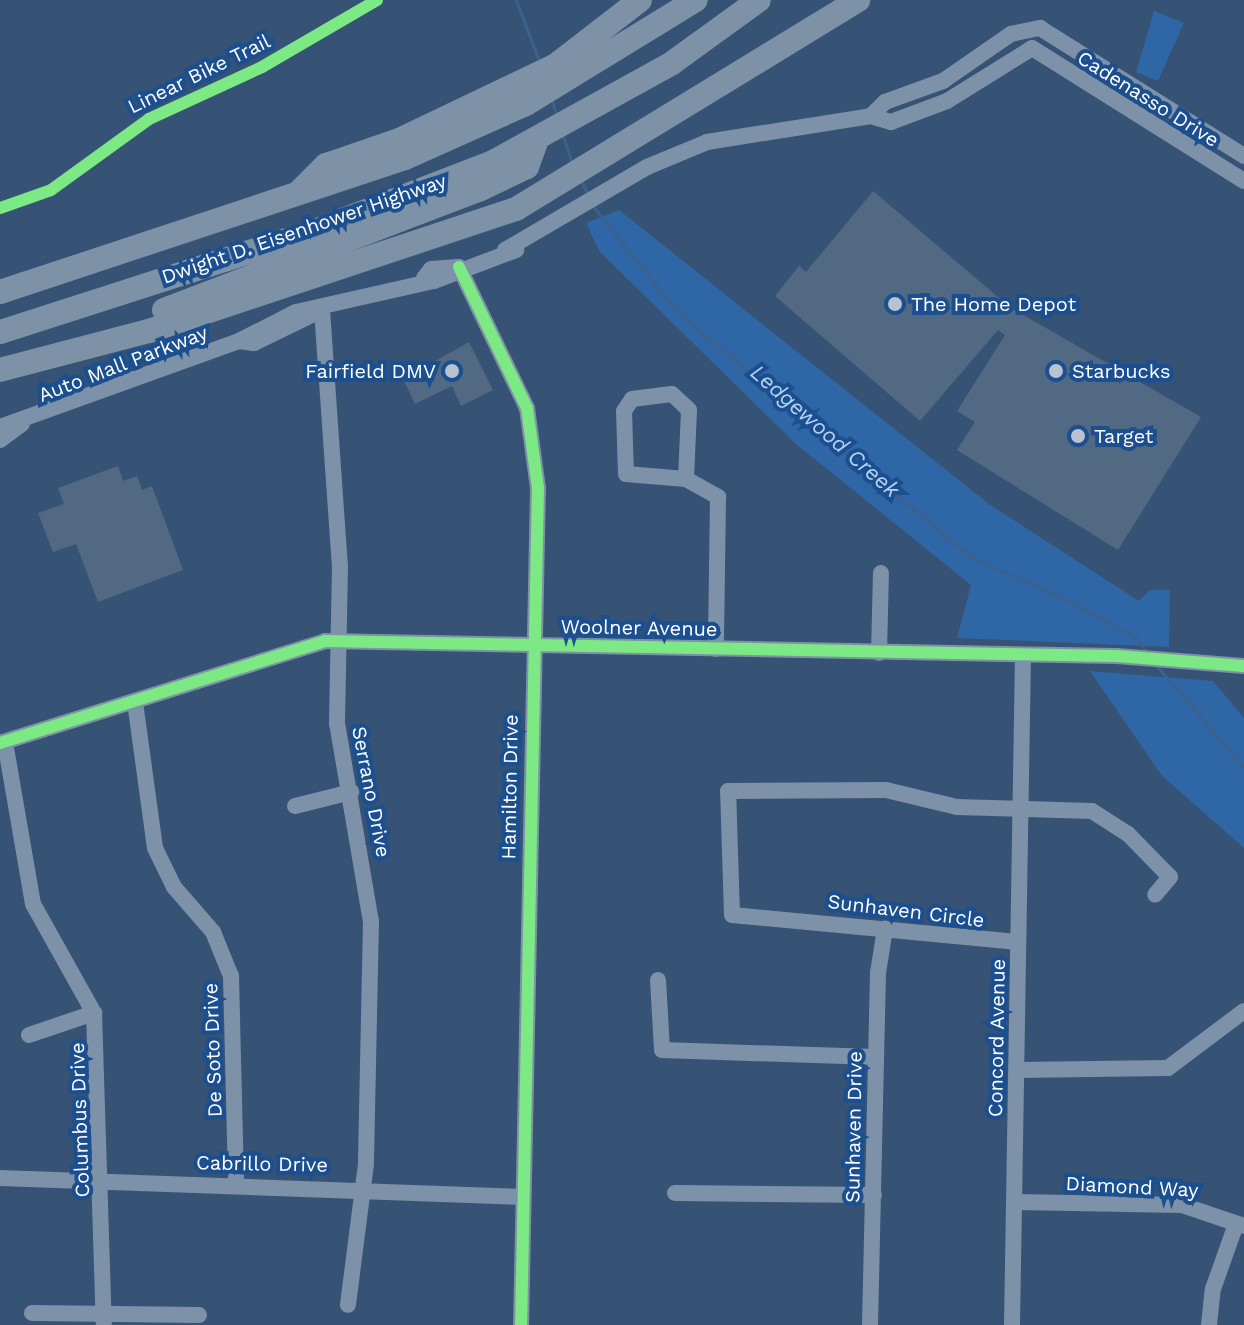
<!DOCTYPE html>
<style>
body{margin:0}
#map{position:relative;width:1244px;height:1325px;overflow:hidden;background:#365274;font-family:"Work Sans",sans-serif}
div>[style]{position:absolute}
.green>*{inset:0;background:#2f66a5}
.stream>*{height:3px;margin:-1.5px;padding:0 1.5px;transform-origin:1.5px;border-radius:1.5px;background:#3b618d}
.building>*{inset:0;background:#526984}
.minor>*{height:16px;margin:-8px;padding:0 8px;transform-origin:8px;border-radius:8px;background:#7d92a8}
.highway>*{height:24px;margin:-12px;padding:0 12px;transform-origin:12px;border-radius:12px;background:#7e92a7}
.cycleway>*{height:12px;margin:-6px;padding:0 6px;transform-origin:6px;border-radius:6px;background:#7ce984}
.dots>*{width:22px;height:22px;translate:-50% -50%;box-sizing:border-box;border:4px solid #1b4f8f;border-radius:50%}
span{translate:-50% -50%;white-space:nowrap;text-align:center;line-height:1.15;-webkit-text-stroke:8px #1b4f8f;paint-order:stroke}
.street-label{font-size:20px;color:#fff}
.poi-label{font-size:20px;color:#fff}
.left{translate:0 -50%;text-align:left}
.right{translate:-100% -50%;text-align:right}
.water-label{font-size:22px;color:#b5d3f5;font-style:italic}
</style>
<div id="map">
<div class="green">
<div style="clip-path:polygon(1154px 11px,1184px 23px,1158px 81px,1136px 72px)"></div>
<div style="clip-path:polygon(619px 210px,989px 504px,1139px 601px,1150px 590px,1170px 590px,1169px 647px,957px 638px,971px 585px,797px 445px,599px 251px,586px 223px)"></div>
<div style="clip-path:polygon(1090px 671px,1213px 681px,1244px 718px,1244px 848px,1162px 776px)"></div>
</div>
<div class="stream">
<div style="left:516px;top:0;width:68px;rotate:69.4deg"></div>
<div style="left:552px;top:101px;width:17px;rotate:73deg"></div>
<div style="left:563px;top:136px;width:28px;rotate:72deg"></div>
<div style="left:581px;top:180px;width:17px;rotate:65deg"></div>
<div style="left:593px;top:206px;width:135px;rotate:51.6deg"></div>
<div style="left:677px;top:312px;width:384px;rotate:39.8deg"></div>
<div style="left:972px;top:558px;width:97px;rotate:23.7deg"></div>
<div style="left:1061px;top:597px;width:86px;rotate:28.3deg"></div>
<div style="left:1137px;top:638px;width:17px;rotate:57deg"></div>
<div style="left:1155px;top:664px;width:137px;rotate:49.4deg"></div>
</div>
<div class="building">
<div style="clip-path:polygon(873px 191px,1011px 308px,1201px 417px,1118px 550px,957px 450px,975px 422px,957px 411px,1005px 335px,998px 330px,920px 421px,775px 296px,799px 266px,806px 272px)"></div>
<div style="clip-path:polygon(469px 342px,493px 390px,461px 406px,452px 386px,415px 404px,403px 379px)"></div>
<div style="clip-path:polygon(118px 466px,123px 481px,137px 476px,142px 490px,152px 486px,183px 570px,98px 602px,76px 544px,53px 552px,38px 513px,64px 504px,58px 488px)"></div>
</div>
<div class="minor">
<div style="left:871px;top:116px;width:20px;rotate:-45deg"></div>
<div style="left:885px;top:102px;width:62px;rotate:-19.9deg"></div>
<div style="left:943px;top:81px;width:83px;rotate:-34.7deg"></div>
<div style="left:1011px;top:34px;width:30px;rotate:-12deg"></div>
<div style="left:1040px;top:28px;width:241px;rotate:32.1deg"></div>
<div style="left:505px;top:250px;width:164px;rotate:-30.3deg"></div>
<div style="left:647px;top:167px;width:65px;rotate:-22.6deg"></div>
<div style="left:707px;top:142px;width:166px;rotate:-9deg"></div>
<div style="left:871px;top:116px;width:21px;rotate:17deg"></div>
<div style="left:891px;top:122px;width:60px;rotate:-20.6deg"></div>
<div style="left:947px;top:101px;width:100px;rotate:-31.9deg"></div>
<div style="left:1032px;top:48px;width:250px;rotate:32.1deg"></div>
<div style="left:459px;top:267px;width:157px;rotate:64.3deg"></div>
<div style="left:527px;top:408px;width:81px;rotate:82.2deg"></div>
<div style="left:538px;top:488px;width:837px;rotate:91.16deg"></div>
<div style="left:424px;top:278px;width:11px;rotate:-52deg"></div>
<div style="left:431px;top:269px;width:28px;rotate:-4deg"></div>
<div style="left:322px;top:310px;width:257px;rotate:86deg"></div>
<div style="left:340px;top:566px;width:157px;rotate:91.1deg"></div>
<div style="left:337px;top:723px;width:201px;rotate:80.3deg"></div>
<div style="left:371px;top:921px;width:243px;rotate:91.2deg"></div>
<div style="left:366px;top:1164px;width:142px;rotate:97.3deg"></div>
<div style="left:239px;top:341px;width:64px;rotate:-27deg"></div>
<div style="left:296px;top:312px;width:141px;rotate:-12.7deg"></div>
<div style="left:434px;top:281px;width:88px;rotate:-20.7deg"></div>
<div style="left:0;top:427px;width:254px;rotate:-19.8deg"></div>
<div style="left:239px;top:341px;width:15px;rotate:8deg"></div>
<div style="left:254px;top:343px;width:76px;rotate:-25.9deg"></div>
<div style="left:0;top:440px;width:27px;rotate:-36deg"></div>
<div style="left:686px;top:479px;width:60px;rotate:-175.2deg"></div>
<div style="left:626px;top:474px;width:63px;rotate:-91.8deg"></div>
<div style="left:624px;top:411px;width:14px;rotate:-56deg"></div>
<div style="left:632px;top:399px;width:40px;rotate:-7.1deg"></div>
<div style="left:672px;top:394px;width:23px;rotate:43deg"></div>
<div style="left:689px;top:410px;width:69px;rotate:92.5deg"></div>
<div style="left:686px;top:479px;width:37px;rotate:29deg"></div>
<div style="left:718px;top:497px;width:152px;rotate:90.8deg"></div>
<div style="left:879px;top:653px;width:80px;rotate:-88.6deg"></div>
<div style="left:135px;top:702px;width:147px;rotate:82.2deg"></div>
<div style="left:155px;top:848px;width:43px;rotate:64deg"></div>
<div style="left:174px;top:887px;width:60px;rotate:49.1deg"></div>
<div style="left:213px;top:932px;width:48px;rotate:67.8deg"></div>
<div style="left:231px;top:976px;width:206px;rotate:88.6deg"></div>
<div style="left:5px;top:742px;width:164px;rotate:80.2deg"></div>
<div style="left:33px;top:904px;width:125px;rotate:60.8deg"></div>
<div style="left:94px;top:1013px;width:312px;rotate:88.2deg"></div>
<div style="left:0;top:743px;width:341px;rotate:-17.4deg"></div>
<div style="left:325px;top:641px;width:792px;rotate:1.09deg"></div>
<div style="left:1117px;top:656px;width:127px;rotate:4.5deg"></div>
<div style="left:295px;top:806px;width:58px;rotate:-14deg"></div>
<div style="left:1018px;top:942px;width:287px;rotate:-174.6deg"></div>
<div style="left:732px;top:915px;width:124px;rotate:-91.8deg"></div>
<div style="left:728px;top:791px;width:158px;rotate:-0.4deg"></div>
<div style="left:886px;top:790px;width:73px;rotate:13.5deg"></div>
<div style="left:957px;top:807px;width:135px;rotate:1.7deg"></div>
<div style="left:1092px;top:811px;width:43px;rotate:32.6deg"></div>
<div style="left:1128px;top:834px;width:60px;rotate:45.7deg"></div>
<div style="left:1170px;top:877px;width:23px;rotate:130deg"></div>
<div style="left:658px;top:980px;width:70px;rotate:86.7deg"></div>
<div style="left:662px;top:1050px;width:213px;rotate:1.9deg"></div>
<div style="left:29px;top:1035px;width:69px;rotate:-18.7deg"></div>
<div style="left:1017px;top:1070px;width:151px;rotate:-0.8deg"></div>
<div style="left:1168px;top:1068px;width:95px;rotate:-36.9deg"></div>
<div style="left:0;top:1178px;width:523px;rotate:2.08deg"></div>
<div style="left:675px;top:1193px;width:199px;rotate:0.6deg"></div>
<div style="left:1015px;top:1202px;width:167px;rotate:1deg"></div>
<div style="left:1182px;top:1205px;width:65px;rotate:18.7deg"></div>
<div style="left:32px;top:1313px;width:167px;rotate:0.7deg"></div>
<div style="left:870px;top:1325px;width:352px;rotate:-88.7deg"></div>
<div style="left:878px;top:973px;width:45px;rotate:-81deg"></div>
<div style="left:1012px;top:1325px;width:670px;rotate:-89.06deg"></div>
<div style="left:1209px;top:1325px;width:36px;rotate:-84deg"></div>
<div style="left:1213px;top:1289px;width:69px;rotate:-70.5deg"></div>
</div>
<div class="highway">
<div style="left:300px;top:191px;width:37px;rotate:-45deg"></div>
<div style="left:326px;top:165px;width:77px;rotate:-18.9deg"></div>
<div style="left:399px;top:140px;width:174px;rotate:-25.5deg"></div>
<div style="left:556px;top:65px;width:106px;rotate:-37.7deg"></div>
<div style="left:0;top:292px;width:427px;rotate:-18.3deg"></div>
<div style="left:405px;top:158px;width:133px;rotate:-24.1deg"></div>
<div style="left:526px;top:104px;width:199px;rotate:-31.5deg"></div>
<div style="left:164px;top:310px;width:339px;rotate:-20.9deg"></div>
<div style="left:481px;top:189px;width:51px;rotate:-25.6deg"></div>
<div style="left:527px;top:167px;width:27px;rotate:-70deg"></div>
<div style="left:0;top:332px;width:333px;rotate:-17.8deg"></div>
<div style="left:317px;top:230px;width:189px;rotate:-21.1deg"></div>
<div style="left:493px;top:162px;width:205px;rotate:-28.9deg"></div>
<div style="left:672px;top:63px;width:107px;rotate:-35.9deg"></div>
<div style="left:0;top:370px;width:154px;rotate:-14.7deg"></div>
<div style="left:149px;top:331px;width:387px;rotate:-18.4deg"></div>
<div style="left:516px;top:209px;width:401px;rotate:-31.4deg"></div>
</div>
<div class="cycleway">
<div style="left:0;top:208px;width:54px;rotate:-19.4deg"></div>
<div style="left:51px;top:190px;width:121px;rotate:-35.9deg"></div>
<div style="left:149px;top:119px;width:124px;rotate:-24.7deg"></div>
<div style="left:262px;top:67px;width:133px;rotate:-30.2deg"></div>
<div style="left:459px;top:267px;width:157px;rotate:64.3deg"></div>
<div style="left:527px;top:408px;width:81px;rotate:82.2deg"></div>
<div style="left:538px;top:488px;width:837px;rotate:91.16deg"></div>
<div style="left:0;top:743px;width:341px;rotate:-17.4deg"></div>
<div style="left:325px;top:641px;width:792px;rotate:1.09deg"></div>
<div style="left:1117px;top:656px;width:127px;rotate:4.5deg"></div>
</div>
<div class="dots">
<div style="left:895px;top:304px;background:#b9c2ce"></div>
<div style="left:452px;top:371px;background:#b9c2ce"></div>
<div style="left:1056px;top:371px;background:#b9c2ce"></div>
<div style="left:1078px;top:436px;background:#b9c2ce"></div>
</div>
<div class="street-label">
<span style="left:199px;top:74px;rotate:-26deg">Linear Bike Trail</span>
<span style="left:1148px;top:99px;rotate:32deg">Cadenasso Drive</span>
<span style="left:304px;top:229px;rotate:-19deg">Dwight D. Eisenhower Highway</span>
<span style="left:123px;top:364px;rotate:-21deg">Auto Mall Parkway</span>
<span style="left:639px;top:628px;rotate:1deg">Woolner Avenue</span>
<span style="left:510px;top:787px;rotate:-89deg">Hamilton Drive</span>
<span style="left:371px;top:792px;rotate:79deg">Serrano Drive</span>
<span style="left:906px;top:911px;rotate:7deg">Sunhaven Circle</span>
<span style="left:997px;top:1038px;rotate:-89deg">Concord Avenue</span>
<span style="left:213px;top:1050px;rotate:-92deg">De Soto Drive</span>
<span style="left:80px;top:1120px;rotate:-92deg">Columbus Drive</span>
<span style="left:854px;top:1127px;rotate:-89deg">Sunhaven Drive</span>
<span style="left:262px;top:1164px;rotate:1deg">Cabrillo Drive</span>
<span style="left:1132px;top:1187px;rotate:3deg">Diamond Way</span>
</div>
<div class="poi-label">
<span class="left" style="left:911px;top:304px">The Home Depot</span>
<span class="right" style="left:436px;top:371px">Fairfield DMV</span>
<span class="left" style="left:1072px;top:371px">Starbucks</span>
<span class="left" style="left:1094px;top:436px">Target</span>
</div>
<div class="water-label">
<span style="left:825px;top:431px;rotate:41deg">Ledgewood Creek</span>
</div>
</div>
